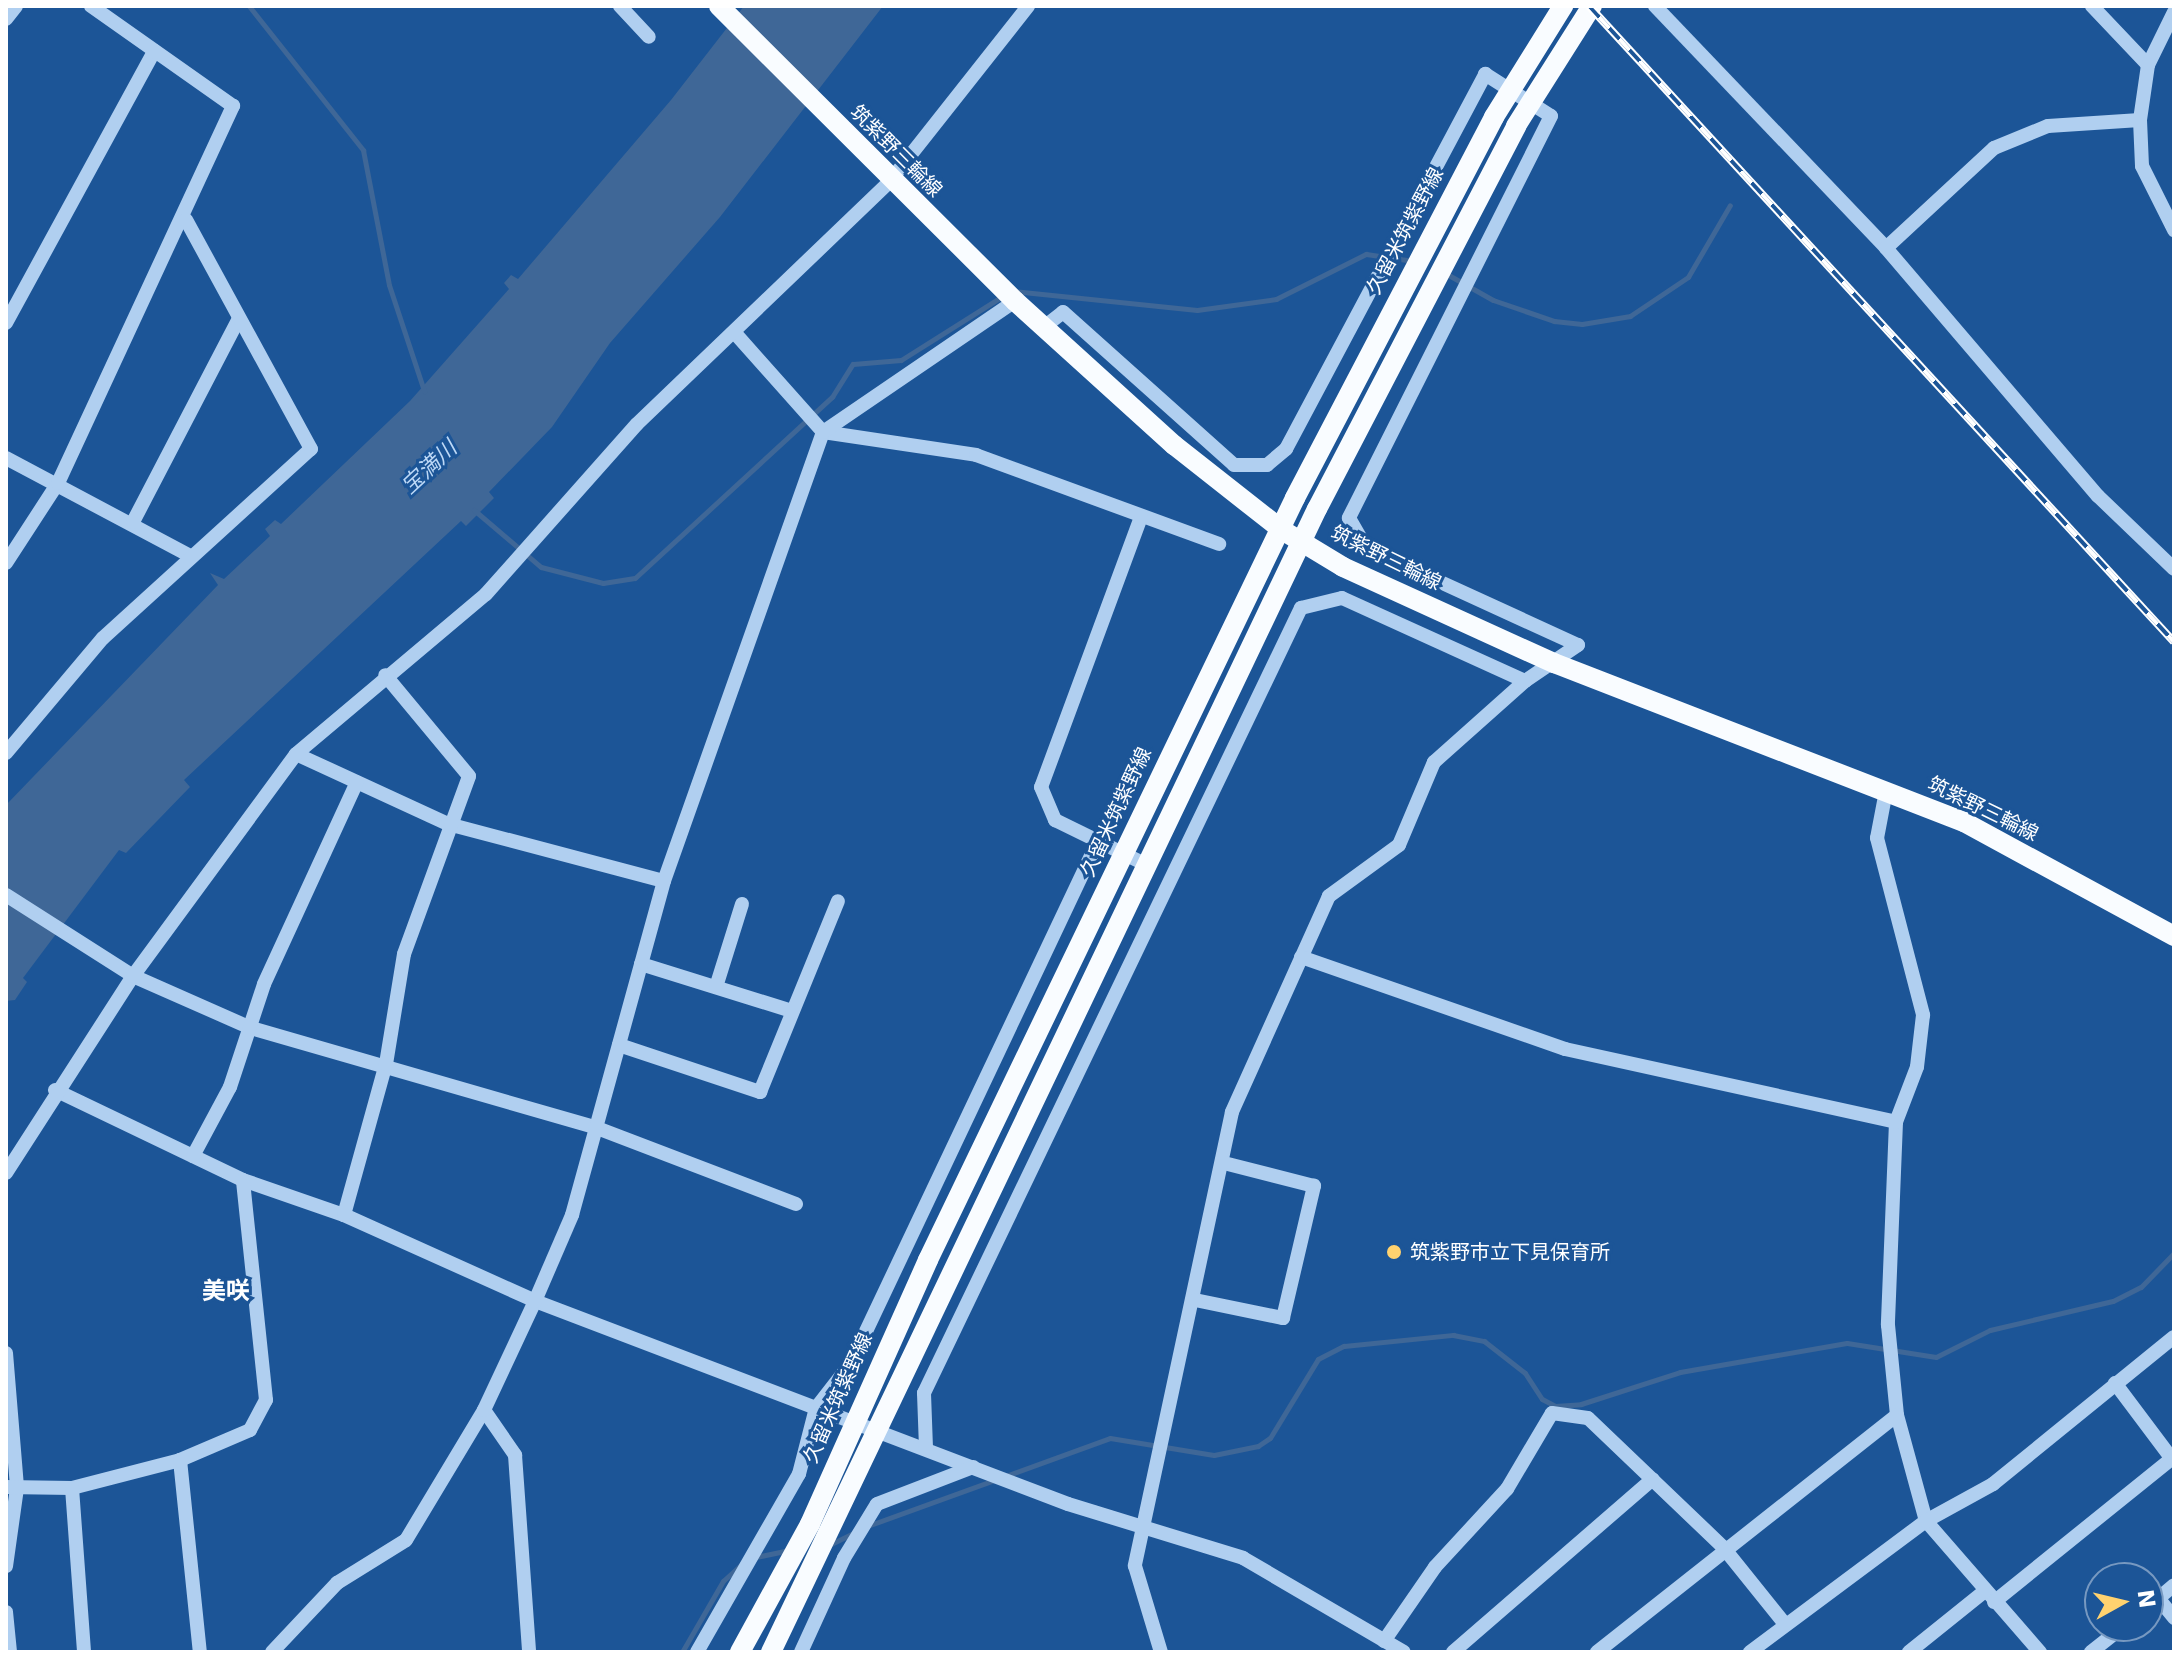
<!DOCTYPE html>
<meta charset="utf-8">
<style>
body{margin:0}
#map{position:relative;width:2180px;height:1658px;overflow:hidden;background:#1c5597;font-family:"DejaVu Sans","Noto Sans JP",sans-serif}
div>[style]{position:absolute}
.water>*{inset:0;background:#3f6797}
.stream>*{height:5px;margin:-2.5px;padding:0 2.5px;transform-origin:2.5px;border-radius:2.5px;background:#3f6797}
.minor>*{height:14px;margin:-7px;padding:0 7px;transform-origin:7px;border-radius:7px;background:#b0cff0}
.major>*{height:20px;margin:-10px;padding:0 10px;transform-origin:10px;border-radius:10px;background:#f9fcff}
.rail>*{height:8px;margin-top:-4px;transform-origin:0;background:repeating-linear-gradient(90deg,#1c5597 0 15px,#fff 0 30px);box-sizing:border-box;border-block:2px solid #fff}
.dots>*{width:22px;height:22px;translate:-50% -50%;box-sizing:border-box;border:4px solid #1c5597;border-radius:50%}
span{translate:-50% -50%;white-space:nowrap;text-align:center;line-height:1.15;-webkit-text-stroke:6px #1c5597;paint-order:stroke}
.street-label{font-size:20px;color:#fff}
.poi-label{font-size:20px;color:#fff}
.left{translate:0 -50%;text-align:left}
.water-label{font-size:22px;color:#bdd8f6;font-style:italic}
.quarter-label{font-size:24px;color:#fff;font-weight:700}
.frame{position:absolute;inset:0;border:8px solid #fff;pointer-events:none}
.north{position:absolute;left:2084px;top:1562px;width:80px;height:80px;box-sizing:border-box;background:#1c5597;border:2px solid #7799c1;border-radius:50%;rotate:82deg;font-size:22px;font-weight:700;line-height:32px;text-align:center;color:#fff}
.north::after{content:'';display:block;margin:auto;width:28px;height:36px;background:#ffd26f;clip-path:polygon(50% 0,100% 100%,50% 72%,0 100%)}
</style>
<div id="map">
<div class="water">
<div style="clip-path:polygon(744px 6px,883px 6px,720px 217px,610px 343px,552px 427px,489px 492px,494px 498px,466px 526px,461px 521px,184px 780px,190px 787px,126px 853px,119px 850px,23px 978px,27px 982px,15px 1000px,6px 1001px,6px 805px,218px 585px,210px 573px,224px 579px,270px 536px,265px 529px,275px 520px,281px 524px,410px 401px,509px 289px,504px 283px,511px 275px,518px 279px,671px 100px)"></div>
</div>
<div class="stream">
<div style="left:249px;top:6px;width:184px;rotate:51.6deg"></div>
<div style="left:363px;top:150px;width:137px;rotate:79.1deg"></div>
<div style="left:389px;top:285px;width:112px;rotate:71.7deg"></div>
<div style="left:1445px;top:273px;width:55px;rotate:29.4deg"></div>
<div style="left:1493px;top:300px;width:65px;rotate:19deg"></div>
<div style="left:1554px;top:321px;width:28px;rotate:6deg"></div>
<div style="left:1582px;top:324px;width:49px;rotate:-9.5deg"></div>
<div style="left:1630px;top:316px;width:70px;rotate:-33.9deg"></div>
<div style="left:1688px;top:277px;width:83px;rotate:-59.7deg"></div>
<div style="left:1013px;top:291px;width:185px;rotate:5.9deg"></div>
<div style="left:1197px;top:310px;width:80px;rotate:-7.9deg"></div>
<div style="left:1276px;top:299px;width:101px;rotate:-26.6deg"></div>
<div style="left:1366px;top:254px;width:48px;rotate:8.5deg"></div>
<div style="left:474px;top:510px;width:88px;rotate:40.4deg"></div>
<div style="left:541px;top:567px;width:64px;rotate:14.5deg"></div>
<div style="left:603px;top:583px;width:32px;rotate:-9deg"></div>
<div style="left:635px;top:578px;width:268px;rotate:-42.6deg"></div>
<div style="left:832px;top:397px;width:39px;rotate:-58deg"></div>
<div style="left:853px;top:364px;width:48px;rotate:-4.8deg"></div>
<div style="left:901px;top:360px;width:118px;rotate:-32.2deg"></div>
<div style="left:870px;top:1525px;width:255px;rotate:-19.9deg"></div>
<div style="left:1110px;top:1438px;width:105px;rotate:9.3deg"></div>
<div style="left:1214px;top:1455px;width:45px;rotate:-11.6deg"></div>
<div style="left:1258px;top:1446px;width:14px;rotate:-34deg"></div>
<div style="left:1270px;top:1438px;width:92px;rotate:-58.7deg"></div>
<div style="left:1318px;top:1359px;width:29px;rotate:-27deg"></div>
<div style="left:1344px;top:1346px;width:110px;rotate:-5.8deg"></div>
<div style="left:1453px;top:1335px;width:32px;rotate:11deg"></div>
<div style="left:1484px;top:1341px;width:52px;rotate:38deg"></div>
<div style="left:1525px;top:1373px;width:31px;rotate:57deg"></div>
<div style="left:1542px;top:1399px;width:15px;rotate:28deg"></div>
<div style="left:1555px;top:1406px;width:26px;rotate:-4deg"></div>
<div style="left:1581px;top:1404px;width:104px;rotate:-17.9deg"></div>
<div style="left:1680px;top:1372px;width:169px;rotate:-9.9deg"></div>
<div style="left:1847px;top:1343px;width:90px;rotate:8.9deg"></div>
<div style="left:1936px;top:1357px;width:60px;rotate:-26.6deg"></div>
<div style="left:1990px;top:1330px;width:126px;rotate:-13.3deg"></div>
<div style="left:2113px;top:1301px;width:31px;rotate:-27deg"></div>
<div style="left:2141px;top:1287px;width:47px;rotate:-45.9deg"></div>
<div style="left:831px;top:1544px;width:25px;rotate:-26deg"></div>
<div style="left:756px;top:1557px;width:34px;rotate:-12deg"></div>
<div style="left:682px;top:1652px;width:82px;rotate:-60deg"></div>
<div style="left:723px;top:1581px;width:27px;rotate:-42deg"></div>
</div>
<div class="minor">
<div style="left:620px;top:6px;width:42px;rotate:46.9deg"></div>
<div style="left:1655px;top:6px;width:335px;rotate:46.3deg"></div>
<div style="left:1886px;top:248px;width:326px;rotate:49.5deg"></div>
<div style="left:2098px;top:496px;width:105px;rotate:43.8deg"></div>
<div style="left:2092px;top:6px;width:81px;rotate:46.5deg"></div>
<div style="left:2174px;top:12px;width:59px;rotate:116.1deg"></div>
<div style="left:2148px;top:65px;width:56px;rotate:98.3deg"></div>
<div style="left:2140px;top:120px;width:46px;rotate:87.5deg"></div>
<div style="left:2142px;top:166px;width:72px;rotate:63.4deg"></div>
<div style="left:6px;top:19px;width:16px;rotate:-52deg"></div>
<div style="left:1886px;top:248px;width:147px;rotate:-42.8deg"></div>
<div style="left:1994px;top:148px;width:58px;rotate:-22.2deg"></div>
<div style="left:2048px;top:126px;width:92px;rotate:-3.7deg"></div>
<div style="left:6px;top:323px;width:310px;rotate:-61.4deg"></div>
<div style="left:1044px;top:327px;width:24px;rotate:-38deg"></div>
<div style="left:1063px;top:312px;width:229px;rotate:41.8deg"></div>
<div style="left:1234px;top:465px;width:33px"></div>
<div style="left:1267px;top:465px;width:25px;rotate:-40deg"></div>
<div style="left:1286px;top:449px;width:425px;rotate:-62deg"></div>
<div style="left:1485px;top:74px;width:78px;rotate:32.5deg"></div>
<div style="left:1551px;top:116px;width:450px;rotate:116.7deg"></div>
<div style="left:1349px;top:518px;width:34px;rotate:60deg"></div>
<div style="left:1366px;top:548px;width:233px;rotate:24.6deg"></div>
<div style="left:1578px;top:645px;width:64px;rotate:145.8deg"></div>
<div style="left:1525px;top:681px;width:122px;rotate:138.3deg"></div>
<div style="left:1434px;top:762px;width:90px;rotate:112.9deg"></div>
<div style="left:1399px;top:845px;width:87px;rotate:143.9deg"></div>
<div style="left:1329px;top:896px;width:237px;rotate:114.2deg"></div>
<div style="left:1232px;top:1112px;width:464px;rotate:102.1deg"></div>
<div style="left:1135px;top:1566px;width:90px;rotate:73.2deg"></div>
<div style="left:734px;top:332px;width:134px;rotate:48.3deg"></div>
<div style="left:823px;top:432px;width:155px;rotate:8.5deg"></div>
<div style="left:976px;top:455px;width:259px;rotate:20.1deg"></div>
<div style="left:6px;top:458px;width:208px;rotate:28deg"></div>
<div style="left:1141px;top:517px;width:288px;rotate:110.3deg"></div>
<div style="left:1041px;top:787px;width:36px;rotate:67deg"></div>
<div style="left:1055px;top:820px;width:100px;rotate:26.1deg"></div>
<div style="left:133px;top:522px;width:228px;rotate:-62.5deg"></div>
<div style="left:6px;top:563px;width:95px;rotate:-57deg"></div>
<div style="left:58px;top:483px;width:416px;rotate:-65.1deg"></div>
<div style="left:233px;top:106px;width:174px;rotate:-144.8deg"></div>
<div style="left:6px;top:753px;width:150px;rotate:-49.9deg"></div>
<div style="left:103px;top:638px;width:281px;rotate:-42.3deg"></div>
<div style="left:311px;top:449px;width:261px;rotate:-118.6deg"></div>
<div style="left:296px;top:754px;width:167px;rotate:24.7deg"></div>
<div style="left:448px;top:824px;width:223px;rotate:14.8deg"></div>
<div style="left:1886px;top:791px;width:48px;rotate:100.8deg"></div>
<div style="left:1877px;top:838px;width:183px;rotate:75.4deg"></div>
<div style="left:1923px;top:1015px;width:52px;rotate:96.6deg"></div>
<div style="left:1917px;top:1067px;width:59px;rotate:110.9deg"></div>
<div style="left:1896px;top:1122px;width:203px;rotate:92.3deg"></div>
<div style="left:1888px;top:1325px;width:90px;rotate:84.3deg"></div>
<div style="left:1897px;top:1415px;width:110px;rotate:74.7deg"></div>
<div style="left:1926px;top:1521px;width:174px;rotate:49deg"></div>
<div style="left:6px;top:895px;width:151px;rotate:32.5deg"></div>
<div style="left:133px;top:976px;width:129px;rotate:23.8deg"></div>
<div style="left:251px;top:1028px;width:360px;rotate:16.1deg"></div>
<div style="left:597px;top:1128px;width:213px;rotate:20.9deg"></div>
<div style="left:1301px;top:957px;width:280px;rotate:19.2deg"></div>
<div style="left:1565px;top:1049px;width:339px;rotate:12.4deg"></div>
<div style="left:641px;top:964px;width:158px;rotate:17.3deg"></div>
<div style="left:716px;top:987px;width:87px;rotate:-72.6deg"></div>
<div style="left:619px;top:1045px;width:149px;rotate:18.4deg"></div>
<div style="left:760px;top:1092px;width:206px;rotate:-67.8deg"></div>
<div style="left:55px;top:1090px;width:208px;rotate:25.6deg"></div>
<div style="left:243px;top:1180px;width:107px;rotate:19.1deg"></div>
<div style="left:344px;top:1215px;width:209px;rotate:24.2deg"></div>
<div style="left:535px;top:1301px;width:570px;rotate:20.85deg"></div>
<div style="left:1068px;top:1504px;width:183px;rotate:17.1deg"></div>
<div style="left:1243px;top:1558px;width:186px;rotate:30.3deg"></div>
<div style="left:193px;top:1156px;width:78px;rotate:-61.8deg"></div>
<div style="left:230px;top:1087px;width:108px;rotate:-71.7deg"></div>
<div style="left:264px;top:984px;width:222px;rotate:-65.3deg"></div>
<div style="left:6px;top:1173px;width:234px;rotate:-57.2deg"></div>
<div style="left:133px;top:976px;width:275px;rotate:-53.7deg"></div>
<div style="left:296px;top:754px;width:248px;rotate:-40.1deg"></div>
<div style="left:486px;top:594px;width:227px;rotate:-48.4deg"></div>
<div style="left:637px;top:424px;width:351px;rotate:-43.8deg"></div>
<div style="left:890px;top:181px;width:223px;rotate:-51.7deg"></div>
<div style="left:344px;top:1215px;width:157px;rotate:-74.5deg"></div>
<div style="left:386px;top:1064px;width:111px;rotate:-80.7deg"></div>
<div style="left:404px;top:954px;width:189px;rotate:-69.9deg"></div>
<div style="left:469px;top:776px;width:131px;rotate:-129.7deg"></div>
<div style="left:1195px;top:1300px;width:90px;rotate:11.6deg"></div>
<div style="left:1283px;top:1318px;width:136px;rotate:-76.8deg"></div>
<div style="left:1314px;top:1186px;width:93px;rotate:-165.7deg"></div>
<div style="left:6px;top:1353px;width:135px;rotate:85.3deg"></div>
<div style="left:17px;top:1488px;width:79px;rotate:98deg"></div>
<div style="left:2115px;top:1383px;width:95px;rotate:53.1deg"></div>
<div style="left:484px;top:1410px;width:55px;rotate:55.4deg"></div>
<div style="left:515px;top:1455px;width:197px;rotate:85.9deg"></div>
<div style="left:926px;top:1448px;width:55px;rotate:-92.1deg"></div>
<div style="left:924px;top:1393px;width:871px;rotate:-64.35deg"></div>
<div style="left:1301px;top:608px;width:42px;rotate:-13.7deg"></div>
<div style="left:1342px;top:598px;width:201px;rotate:24.4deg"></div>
<div style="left:180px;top:1460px;width:193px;rotate:84.1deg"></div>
<div style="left:6px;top:1487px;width:66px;rotate:0.9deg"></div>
<div style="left:72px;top:1488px;width:112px;rotate:-14.5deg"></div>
<div style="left:180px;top:1460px;width:76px;rotate:-23.2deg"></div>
<div style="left:250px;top:1430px;width:34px;rotate:-62deg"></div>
<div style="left:266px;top:1400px;width:221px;rotate:-96deg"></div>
<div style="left:72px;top:1488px;width:164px;rotate:85.8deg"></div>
<div style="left:2158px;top:1598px;width:26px;rotate:51deg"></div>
<div style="left:1994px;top:1602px;width:231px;rotate:-38.9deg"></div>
<div style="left:2148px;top:1607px;width:34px;rotate:-40deg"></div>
<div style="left:6px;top:1612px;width:40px;rotate:84.3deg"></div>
<div style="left:1384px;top:1641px;width:90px;rotate:-55.4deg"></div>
<div style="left:1435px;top:1567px;width:106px;rotate:-47.3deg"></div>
<div style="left:1507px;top:1489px;width:88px;rotate:-59.4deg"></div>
<div style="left:1552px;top:1413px;width:36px;rotate:8deg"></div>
<div style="left:1588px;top:1418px;width:187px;rotate:43.7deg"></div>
<div style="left:1723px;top:1547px;width:97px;rotate:51.2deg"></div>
<div style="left:272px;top:1652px;width:95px;rotate:-46.7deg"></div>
<div style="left:337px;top:1583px;width:81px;rotate:-31.9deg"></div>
<div style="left:406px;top:1540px;width:152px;rotate:-59deg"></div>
<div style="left:484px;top:1410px;width:120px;rotate:-64.9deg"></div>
<div style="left:535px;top:1301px;width:94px;rotate:-66.7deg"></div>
<div style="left:572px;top:1215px;width:346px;rotate:-74.6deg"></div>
<div style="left:664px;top:881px;width:476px;rotate:-70.5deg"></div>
<div style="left:823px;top:432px;width:232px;rotate:-34.3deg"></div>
<div style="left:697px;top:1652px;width:205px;rotate:-60.2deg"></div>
<div style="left:799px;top:1474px;width:68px;rotate:-75.6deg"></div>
<div style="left:816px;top:1408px;width:57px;rotate:-52.1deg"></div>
<div style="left:851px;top:1363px;width:575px;rotate:-64.68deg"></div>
<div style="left:801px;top:1652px;width:103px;rotate:-65.4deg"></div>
<div style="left:844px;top:1558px;width:63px;rotate:-58.6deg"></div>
<div style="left:877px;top:1504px;width:103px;rotate:-21.1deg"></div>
<div style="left:1453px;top:1652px;width:264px;rotate:-40.9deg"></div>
<div style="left:1597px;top:1652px;width:382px;rotate:-38.3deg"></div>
<div style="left:1750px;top:1652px;width:219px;rotate:-36.7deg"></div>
<div style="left:1926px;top:1521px;width:77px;rotate:-28.9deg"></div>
<div style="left:1993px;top:1484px;width:233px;rotate:-39.1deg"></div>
<div style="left:1909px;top:1652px;width:97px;rotate:-38.8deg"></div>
<div style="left:2091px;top:1652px;width:42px;rotate:-38.2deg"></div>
</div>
<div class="major">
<div style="left:719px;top:6px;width:418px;rotate:44.9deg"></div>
<div style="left:1015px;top:301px;width:215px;rotate:42.2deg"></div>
<div style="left:1174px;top:445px;width:137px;rotate:38.2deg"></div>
<div style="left:1282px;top:530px;width:71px;rotate:31.2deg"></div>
<div style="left:1343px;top:567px;width:232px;rotate:24.5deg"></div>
<div style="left:1554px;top:663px;width:440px;rotate:21.2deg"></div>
<div style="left:1964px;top:822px;width:239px;rotate:28.5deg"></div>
<div style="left:740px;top:1652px;width:146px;rotate:-61.3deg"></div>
<div style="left:810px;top:1524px;width:289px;rotate:-65.9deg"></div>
<div style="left:928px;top:1260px;width:846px;rotate:-64.28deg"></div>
<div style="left:1295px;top:498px;width:430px;rotate:-62.4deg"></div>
<div style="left:1494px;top:117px;width:131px;rotate:-58.1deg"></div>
<div style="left:771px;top:1652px;width:1267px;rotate:-64.47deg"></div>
<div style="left:1317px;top:509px;width:432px;rotate:-62.5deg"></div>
<div style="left:1516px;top:126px;width:142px;rotate:-57.7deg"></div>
</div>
<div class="rail">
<div style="left:1589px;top:6px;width:864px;rotate:47.39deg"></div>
</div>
<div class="dots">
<div style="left:1394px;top:1252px;background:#ffd26f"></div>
</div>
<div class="street-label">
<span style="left:896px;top:151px;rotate:45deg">筑紫野三輪線</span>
<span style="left:1405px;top:231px;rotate:-62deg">久留米筑紫野線</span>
<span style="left:1386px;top:558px;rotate:26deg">筑紫野三輪線</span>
<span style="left:1983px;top:809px;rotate:26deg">筑紫野三輪線</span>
<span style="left:1116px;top:812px;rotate:-65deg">久留米筑紫野線</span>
<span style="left:838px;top:1398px;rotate:-66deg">久留米筑紫野線</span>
</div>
<div class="poi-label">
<span class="left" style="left:1410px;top:1252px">筑紫野市立下見保育所</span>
</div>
<div class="water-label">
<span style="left:429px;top:467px;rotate:-43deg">宝満川</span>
</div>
<div class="quarter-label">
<span style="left:226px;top:1292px">美咲</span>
</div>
<div class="frame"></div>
<div class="north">N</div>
</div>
